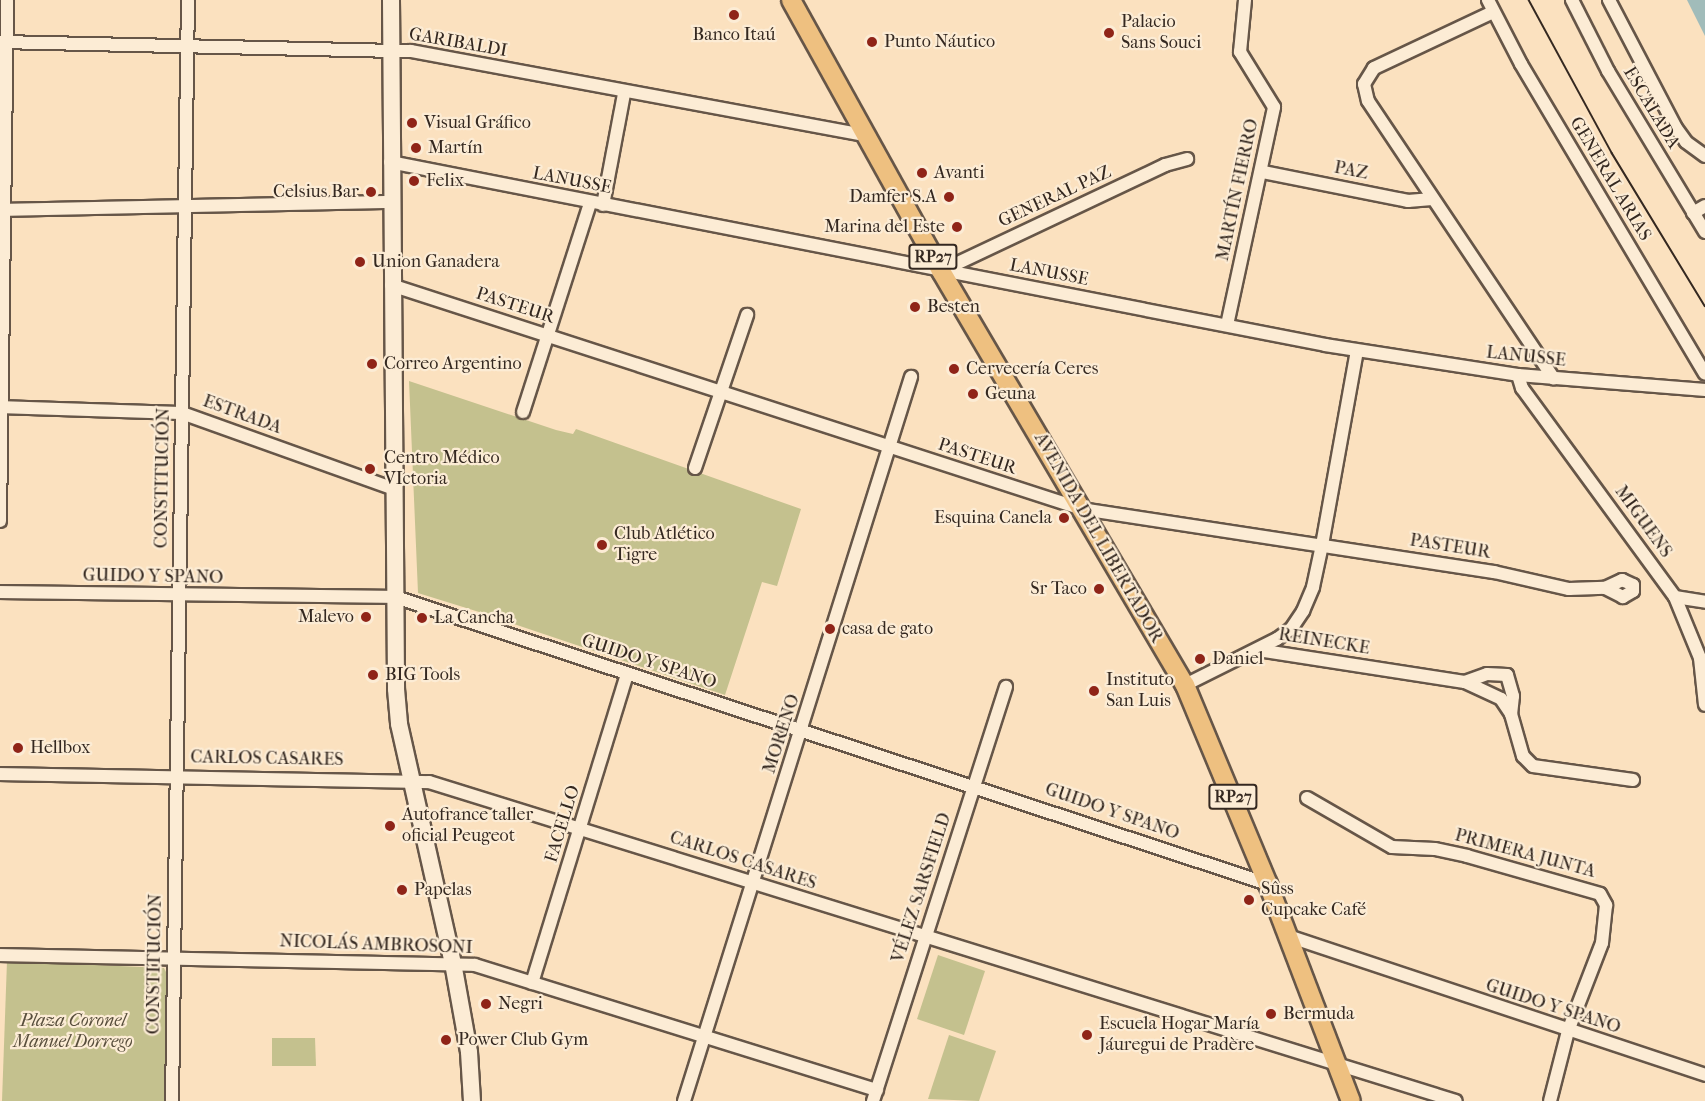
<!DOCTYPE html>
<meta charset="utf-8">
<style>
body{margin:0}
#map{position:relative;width:1705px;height:1101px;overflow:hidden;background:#fbe1bf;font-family:"IM FELL French Canon",serif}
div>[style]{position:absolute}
.green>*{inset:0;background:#c4c18e}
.water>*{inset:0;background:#a1bcba}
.roads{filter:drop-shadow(2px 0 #665648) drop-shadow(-2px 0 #665648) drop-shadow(0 2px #665648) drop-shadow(0 -2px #665648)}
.minor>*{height:12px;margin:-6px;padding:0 6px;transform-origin:6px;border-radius:6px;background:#fcecd5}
.secondary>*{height:16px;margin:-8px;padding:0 8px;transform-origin:8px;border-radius:8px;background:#fcecd5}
.primary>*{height:18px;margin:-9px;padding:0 9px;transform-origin:9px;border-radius:9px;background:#eec080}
.tram>*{height:1.5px;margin:-0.75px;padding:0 0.75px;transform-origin:0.75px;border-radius:0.75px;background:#342820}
.dots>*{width:16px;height:16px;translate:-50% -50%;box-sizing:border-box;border:3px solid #fcecd5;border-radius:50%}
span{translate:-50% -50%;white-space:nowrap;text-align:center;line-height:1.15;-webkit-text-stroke:4.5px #fcecd5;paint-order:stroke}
.shield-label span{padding:2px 4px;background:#fcecd5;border:2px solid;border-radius:4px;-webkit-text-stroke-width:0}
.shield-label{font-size:16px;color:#342820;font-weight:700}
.poi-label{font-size:18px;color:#342820}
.left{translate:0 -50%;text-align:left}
.right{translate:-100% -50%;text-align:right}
.street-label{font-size:18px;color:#342820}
.park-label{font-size:18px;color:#584e3c;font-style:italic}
</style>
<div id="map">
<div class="green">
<div style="clip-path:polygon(409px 381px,556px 430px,573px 434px,576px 429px,801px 509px,777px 586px,762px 582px,725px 695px,502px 620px,504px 614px,495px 611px,492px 616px,418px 593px)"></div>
<div style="clip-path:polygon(938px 955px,985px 971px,964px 1035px,917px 1019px)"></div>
<div style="clip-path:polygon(7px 961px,164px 968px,167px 974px,165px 1101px,2px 1101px)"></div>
<div style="clip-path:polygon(949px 1035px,996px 1051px,979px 1101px,928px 1099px)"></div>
<div style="clip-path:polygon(272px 1038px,315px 1038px,316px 1066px,272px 1066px)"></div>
</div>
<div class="water">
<div style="clip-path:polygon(1687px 0,1705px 0,1705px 36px)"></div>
</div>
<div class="roads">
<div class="minor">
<div style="left:1488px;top:0;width:72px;rotate:62.7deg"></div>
<div style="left:1521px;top:64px;width:360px;rotate:59.3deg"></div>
<div style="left:1572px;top:0;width:80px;rotate:63.1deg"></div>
<div style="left:1608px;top:71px;width:188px;rotate:58.9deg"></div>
<div style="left:1609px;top:0;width:144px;rotate:62.4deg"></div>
<div style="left:1676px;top:128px;width:17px;rotate:54deg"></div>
<div style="left:1686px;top:142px;width:24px;rotate:36deg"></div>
<div style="left:1493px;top:12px;width:132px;rotate:154.8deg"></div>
<div style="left:1374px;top:68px;width:19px;rotate:122deg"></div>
<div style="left:1364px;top:84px;width:17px;rotate:77deg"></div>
<div style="left:1368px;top:101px;width:334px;rotate:56.2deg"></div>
<div style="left:0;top:42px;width:411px;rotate:1.3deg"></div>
<div style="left:411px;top:51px;width:465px;rotate:10.5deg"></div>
<div style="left:390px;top:162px;width:953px;rotate:11.07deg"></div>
<div style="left:1325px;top:345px;width:195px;rotate:8.8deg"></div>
<div style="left:1518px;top:375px;width:188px;rotate:4.6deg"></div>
<div style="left:1263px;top:172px;width:148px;rotate:11.3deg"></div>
<div style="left:1408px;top:201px;width:24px;rotate:-5deg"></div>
<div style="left:603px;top:205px;width:113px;rotate:-79.3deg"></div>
<div style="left:0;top:210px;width:391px;rotate:-1.2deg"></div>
<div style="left:1693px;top:213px;width:14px;rotate:-30deg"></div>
<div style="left:941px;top:271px;width:248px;rotate:-25.3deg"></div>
<div style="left:1165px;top:165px;width:23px;rotate:-15deg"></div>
<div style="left:391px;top:285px;width:726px;rotate:17.96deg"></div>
<div style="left:1082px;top:509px;width:417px;rotate:8.7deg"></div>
<div style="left:1494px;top:572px;width:77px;rotate:12.8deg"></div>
<div style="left:1569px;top:589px;width:36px;rotate:-2deg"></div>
<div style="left:1605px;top:588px;width:19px;rotate:-25deg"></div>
<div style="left:1622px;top:580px;width:12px;rotate:24deg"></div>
<div style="left:1633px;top:585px;width:6px;rotate:90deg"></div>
<div style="left:1633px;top:591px;width:12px;rotate:149deg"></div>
<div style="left:1623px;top:597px;width:20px;rotate:-153deg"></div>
<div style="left:1227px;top:325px;width:223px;rotate:-77.8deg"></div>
<div style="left:1274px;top:107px;width:65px;rotate:-121.7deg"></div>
<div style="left:1240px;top:52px;width:52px;rotate:-84.5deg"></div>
<div style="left:1518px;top:375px;width:14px;rotate:73deg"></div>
<div style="left:1522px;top:388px;width:259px;rotate:53.8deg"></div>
<div style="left:1675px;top:597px;width:66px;rotate:67.7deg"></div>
<div style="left:1700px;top:658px;width:47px;rotate:83.9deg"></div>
<div style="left:0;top:407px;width:182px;rotate:1.9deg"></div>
<div style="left:182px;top:413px;width:225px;rotate:19.7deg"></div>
<div style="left:523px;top:412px;width:219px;rotate:-72.2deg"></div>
<div style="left:695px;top:468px;width:162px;rotate:-71.2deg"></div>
<div style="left:0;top:521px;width:521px;rotate:-89.23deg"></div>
<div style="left:0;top:592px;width:395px;rotate:0.7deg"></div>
<div style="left:395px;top:597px;width:919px;rotate:18.2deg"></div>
<div style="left:1675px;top:597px;width:30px;rotate:9deg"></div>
<div style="left:1258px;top:650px;width:209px;rotate:8.8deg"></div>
<div style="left:1465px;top:682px;width:40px;rotate:25deg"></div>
<div style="left:1501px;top:699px;width:18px;rotate:56deg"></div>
<div style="left:1511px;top:714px;width:44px;rotate:74.1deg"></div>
<div style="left:1523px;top:756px;width:14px;rotate:45deg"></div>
<div style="left:1533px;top:766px;width:101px;rotate:8deg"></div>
<div style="left:1465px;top:682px;width:23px;rotate:-20deg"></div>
<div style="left:1487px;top:674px;width:20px;rotate:3deg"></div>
<div style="left:1507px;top:675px;width:22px;rotate:74deg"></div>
<div style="left:1513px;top:696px;width:18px;rotate:96deg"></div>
<div style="left:1185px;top:685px;width:103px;rotate:-26.6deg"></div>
<div style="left:1277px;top:639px;width:17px;rotate:-36deg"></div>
<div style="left:1291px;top:629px;width:22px;rotate:-56deg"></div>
<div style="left:1303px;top:611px;width:26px;rotate:-67deg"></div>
<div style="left:1313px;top:587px;width:43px;rotate:-77.9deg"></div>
<div style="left:1322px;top:545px;width:197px;rotate:-79.8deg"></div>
<div style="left:0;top:774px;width:429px;rotate:1.1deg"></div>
<div style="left:429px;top:782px;width:1075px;rotate:17.26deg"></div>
<div style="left:1307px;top:798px;width:98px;rotate:30deg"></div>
<div style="left:1392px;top:847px;width:43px;rotate:2.7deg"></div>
<div style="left:1435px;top:849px;width:33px;rotate:12deg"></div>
<div style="left:1467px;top:856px;width:138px;rotate:15.9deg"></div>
<div style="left:1600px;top:894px;width:13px;rotate:61deg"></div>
<div style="left:1606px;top:905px;width:38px;rotate:96deg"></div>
<div style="left:1602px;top:943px;width:94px;rotate:111.1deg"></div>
<div style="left:1568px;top:1031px;width:72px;rotate:104.4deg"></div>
<div style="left:1288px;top:936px;width:440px;rotate:18.4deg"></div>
<div style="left:0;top:955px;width:475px;rotate:1.2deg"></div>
<div style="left:475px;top:965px;width:421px;rotate:17.3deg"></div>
<div style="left:532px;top:983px;width:323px;rotate:-72.9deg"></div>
<div style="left:172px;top:1101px;width:1101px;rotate:-89.17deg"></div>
<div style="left:684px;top:1101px;width:759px;rotate:-72.59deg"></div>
<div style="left:873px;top:1101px;width:435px;rotate:-72.2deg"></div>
</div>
<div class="secondary">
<div style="left:391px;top:0;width:689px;rotate:89.58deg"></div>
<div style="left:396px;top:689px;width:35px;rotate:85deg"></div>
<div style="left:399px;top:724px;width:245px;rotate:77.3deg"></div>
<div style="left:453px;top:963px;width:90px;rotate:79.8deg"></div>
<div style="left:469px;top:1052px;width:49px;rotate:86.5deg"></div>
</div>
<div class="primary">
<div style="left:791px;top:0;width:310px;rotate:61deg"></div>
<div style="left:941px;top:271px;width:481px;rotate:59.5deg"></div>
<div style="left:1185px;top:685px;width:216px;rotate:67.4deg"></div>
<div style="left:1268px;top:884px;width:232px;rotate:69.1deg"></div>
</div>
</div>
<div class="tram">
<div style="left:1529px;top:0;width:174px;rotate:61.5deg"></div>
<div style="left:1612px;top:153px;width:179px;rotate:58.7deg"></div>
</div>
<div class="dots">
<div style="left:734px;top:15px;background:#8f2418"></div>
<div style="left:1109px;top:33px;background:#8f2418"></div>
<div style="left:872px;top:42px;background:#8f2418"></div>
<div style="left:412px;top:123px;background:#8f2418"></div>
<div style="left:416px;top:148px;background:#8f2418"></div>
<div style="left:922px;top:173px;background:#8f2418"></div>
<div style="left:414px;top:181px;background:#8f2418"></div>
<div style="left:371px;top:192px;background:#8f2418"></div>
<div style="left:949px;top:197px;background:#8f2418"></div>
<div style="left:957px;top:227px;background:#8f2418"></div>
<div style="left:360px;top:262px;background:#8f2418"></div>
<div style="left:915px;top:307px;background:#8f2418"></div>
<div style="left:372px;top:364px;background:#8f2418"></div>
<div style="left:954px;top:369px;background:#8f2418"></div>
<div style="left:973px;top:394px;background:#8f2418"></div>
<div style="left:370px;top:469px;background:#8f2418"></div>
<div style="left:1064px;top:518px;background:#8f2418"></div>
<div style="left:602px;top:545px;background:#8f2418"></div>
<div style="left:1099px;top:589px;background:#8f2418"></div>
<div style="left:366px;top:617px;background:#8f2418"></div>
<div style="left:422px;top:618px;background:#8f2418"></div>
<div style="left:830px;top:629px;background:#8f2418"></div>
<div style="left:1200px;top:659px;background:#8f2418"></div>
<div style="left:373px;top:675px;background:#8f2418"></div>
<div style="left:1094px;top:691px;background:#8f2418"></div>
<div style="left:18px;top:748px;background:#8f2418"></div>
<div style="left:390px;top:826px;background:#8f2418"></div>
<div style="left:402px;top:890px;background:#8f2418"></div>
<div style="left:1249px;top:900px;background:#8f2418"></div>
<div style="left:486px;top:1004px;background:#8f2418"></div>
<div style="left:1271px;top:1014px;background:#8f2418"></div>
<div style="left:1087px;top:1035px;background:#8f2418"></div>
<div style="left:446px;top:1040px;background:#8f2418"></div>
</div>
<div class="shield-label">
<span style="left:933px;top:257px">RP27</span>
<span style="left:1233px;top:797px">RP27</span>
</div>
<div class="poi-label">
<span class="left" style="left:1121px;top:33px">Palacio<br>Sans Souci</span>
<span style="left:734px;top:35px">Banco Itaú</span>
<span class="left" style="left:884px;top:42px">Punto Náutico</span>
<span class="left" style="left:424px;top:123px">Visual Gráfico</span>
<span class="left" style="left:428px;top:148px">Martín</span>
<span class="left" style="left:934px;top:173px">Avanti</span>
<span class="left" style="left:426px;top:181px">Felix</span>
<span class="right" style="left:359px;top:192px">Celsius Bar</span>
<span class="right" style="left:937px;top:197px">Damfer S.A</span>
<span class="right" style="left:945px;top:227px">Marina del Este</span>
<span class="left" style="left:372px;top:262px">Union Ganadera</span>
<span class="left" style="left:927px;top:307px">Besten</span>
<span class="left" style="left:384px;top:364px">Correo Argentino</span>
<span class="left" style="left:966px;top:369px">Cervecería Ceres</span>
<span class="left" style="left:985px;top:394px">Geuna</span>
<span class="left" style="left:384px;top:469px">Centro Médico<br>VIctoria</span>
<span class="right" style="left:1052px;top:518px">Esquina Canela</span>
<span class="left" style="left:614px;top:545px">Club Atlético<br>Tigre</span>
<span class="right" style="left:1087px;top:589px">Sr Taco</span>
<span class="right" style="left:354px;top:617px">Malevo</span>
<span class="left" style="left:434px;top:618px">La Cancha</span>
<span class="left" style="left:842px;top:629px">casa de gato</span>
<span class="left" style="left:1212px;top:659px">Daniel</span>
<span class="left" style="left:385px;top:675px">BIG Tools</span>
<span class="left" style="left:1106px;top:691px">Instituto<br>San Luis</span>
<span class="left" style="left:30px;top:748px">Hellbox</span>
<span class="left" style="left:402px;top:826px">Autofrance taller<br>oficial Peugeot</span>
<span class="left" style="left:414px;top:890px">Papelas</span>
<span class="left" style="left:1261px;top:900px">Sûss<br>Cupcake Café</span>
<span class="left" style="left:498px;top:1004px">Negri</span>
<span class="left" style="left:1283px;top:1014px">Bermuda</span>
<span class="left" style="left:1099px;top:1035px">Escuela Hogar María<br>Jáuregui de Pradère</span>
<span class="left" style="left:458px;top:1040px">Power Club Gym</span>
</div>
<div class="street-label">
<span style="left:458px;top:43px;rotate:10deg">GARIBALDI</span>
<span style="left:1651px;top:108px;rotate:59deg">ESCALADA</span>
<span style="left:1351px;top:171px;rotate:11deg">PAZ</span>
<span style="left:1610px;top:179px;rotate:59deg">GENERAL ARIAS</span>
<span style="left:572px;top:181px;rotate:11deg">LANUSSE</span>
<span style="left:1238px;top:190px;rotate:-78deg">MARTÍN FIERRO</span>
<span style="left:1055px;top:197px;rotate:-25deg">GENERAL PAZ</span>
<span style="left:1049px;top:273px;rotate:11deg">LANUSSE</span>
<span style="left:515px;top:306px;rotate:18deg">PASTEUR</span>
<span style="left:1526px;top:357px;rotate:6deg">LANUSSE</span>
<span style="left:242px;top:415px;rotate:20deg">ESTRADA</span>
<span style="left:977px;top:457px;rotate:18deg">PASTEUR</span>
<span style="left:163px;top:478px;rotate:-89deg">CONSTITUCIÓN</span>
<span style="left:1643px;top:522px;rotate:54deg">MIGUENS</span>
<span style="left:1098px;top:538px;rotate:60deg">AVENIDA DEL LIBERTADOR</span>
<span style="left:1450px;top:547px;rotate:9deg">PASTEUR</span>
<span style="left:153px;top:577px;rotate:1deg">GUIDO Y SPANO</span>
<span style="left:1324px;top:642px;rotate:9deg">REINECKE</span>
<span style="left:649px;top:662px;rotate:18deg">GUIDO Y SPANO</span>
<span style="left:782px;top:734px;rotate:-72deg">MORENO</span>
<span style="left:267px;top:759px;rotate:1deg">CARLOS CASARES</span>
<span style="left:1112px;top:812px;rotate:19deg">GUIDO Y SPANO</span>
<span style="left:563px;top:824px;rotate:-73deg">FACELLO</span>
<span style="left:1525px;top:854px;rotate:15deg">PRIMERA JUNTA</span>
<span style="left:743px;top:861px;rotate:18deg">CARLOS CASARES</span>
<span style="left:922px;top:888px;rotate:-72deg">VÉLEZ SARSFIELD</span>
<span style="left:376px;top:945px;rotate:2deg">NICOLÁS AMBROSONI</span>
<span style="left:155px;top:964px;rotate:-89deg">CONSTITUCIÓN</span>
<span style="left:1553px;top:1007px;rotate:18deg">GUIDO Y SPANO</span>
</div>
<div class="park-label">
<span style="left:73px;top:1032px">Plaza Coronel<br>Manuel Dorrego</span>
</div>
</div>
